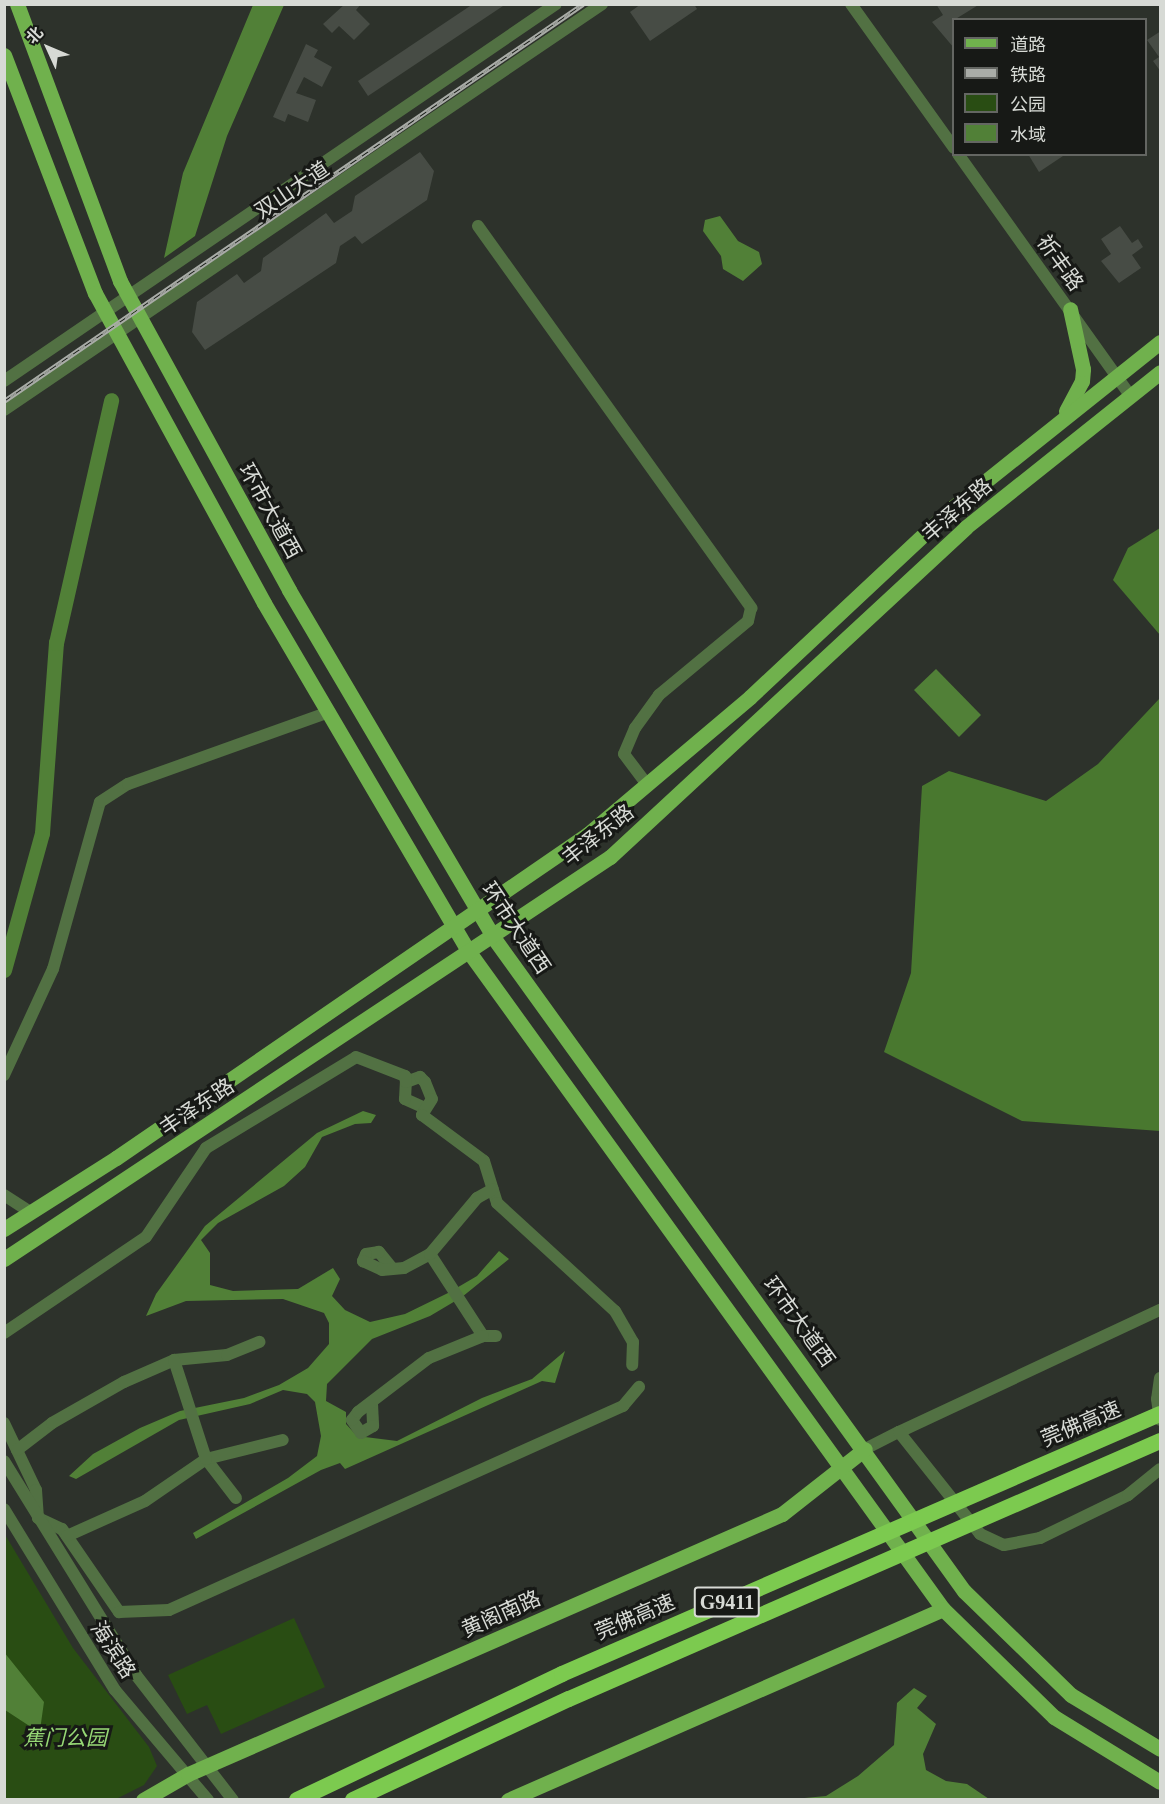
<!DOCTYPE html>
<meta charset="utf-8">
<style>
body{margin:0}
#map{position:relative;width:1165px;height:1804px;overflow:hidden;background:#2d322b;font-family:"Times New Roman","Noto Sans SC",serif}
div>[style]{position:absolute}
.green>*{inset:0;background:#294d13}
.forest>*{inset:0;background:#49782f}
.water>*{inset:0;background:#518037}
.river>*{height:15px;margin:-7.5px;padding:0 7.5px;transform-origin:7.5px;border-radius:7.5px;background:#518037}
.building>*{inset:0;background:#474c45}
.minor>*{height:12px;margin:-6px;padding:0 6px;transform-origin:6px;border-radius:6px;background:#527143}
.major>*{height:15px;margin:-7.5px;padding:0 7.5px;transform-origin:7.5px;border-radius:7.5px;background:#70b14d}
.highway>*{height:16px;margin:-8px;padding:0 8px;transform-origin:8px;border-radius:8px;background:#7cca4f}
.rail>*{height:4.5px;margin-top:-2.25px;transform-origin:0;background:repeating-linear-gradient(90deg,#171916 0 7px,#a9aca7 0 14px);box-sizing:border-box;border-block:2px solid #a9aca7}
span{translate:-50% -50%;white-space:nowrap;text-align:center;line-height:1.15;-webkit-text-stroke:6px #171916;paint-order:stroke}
.shield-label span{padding:2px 4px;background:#171916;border:2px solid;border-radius:4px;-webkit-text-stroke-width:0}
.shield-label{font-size:20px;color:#d7dad5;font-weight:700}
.street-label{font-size:21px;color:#d7dad5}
.park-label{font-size:21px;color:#96d875;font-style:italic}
.frame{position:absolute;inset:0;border:6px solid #d7dad5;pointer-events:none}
.legend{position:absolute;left:952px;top:18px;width:195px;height:138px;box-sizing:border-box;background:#171916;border:2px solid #646662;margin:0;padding:8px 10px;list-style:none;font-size:18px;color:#d7dad5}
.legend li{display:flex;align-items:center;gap:12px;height:30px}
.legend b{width:30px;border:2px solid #646662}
.north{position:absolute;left:18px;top:18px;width:60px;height:60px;-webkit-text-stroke:4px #171916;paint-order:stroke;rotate:314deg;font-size:16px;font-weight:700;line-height:24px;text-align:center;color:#d7dad5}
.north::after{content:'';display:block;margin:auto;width:21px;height:27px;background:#d7dad5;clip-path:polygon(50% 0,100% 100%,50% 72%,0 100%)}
</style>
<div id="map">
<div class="green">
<div style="clip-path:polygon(4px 1533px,73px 1648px,149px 1747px,157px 1766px,144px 1785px,116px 1799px,5px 1799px)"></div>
<div style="clip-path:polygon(294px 1618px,325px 1687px,221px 1734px,207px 1705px,187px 1714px,168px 1675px)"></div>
</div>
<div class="forest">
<div style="clip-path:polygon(1160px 528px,1160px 635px,1113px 580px,1128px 548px)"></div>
<div style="clip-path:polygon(1160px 698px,1160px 1131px,1022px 1121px,884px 1052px,911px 973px,922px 786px,949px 771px,1046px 801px,1098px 764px)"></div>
</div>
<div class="water">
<div style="clip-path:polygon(253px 5px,284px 5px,227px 136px,195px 236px,164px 258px,183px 173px)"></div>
<div style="clip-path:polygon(720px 216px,738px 241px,759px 252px,762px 264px,743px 281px,723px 269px,721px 256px,703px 231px,705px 220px)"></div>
<div style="clip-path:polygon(936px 669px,981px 715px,959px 737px,914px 690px)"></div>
<div style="clip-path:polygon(363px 1111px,376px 1115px,371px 1123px,355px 1124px,322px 1137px,305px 1167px,284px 1186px,218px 1223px,201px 1240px,210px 1253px,210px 1285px,233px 1291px,298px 1289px,333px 1268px,340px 1279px,332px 1296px,345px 1310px,370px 1322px,405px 1314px,448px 1293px,477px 1276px,499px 1251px,509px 1259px,462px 1297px,430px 1316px,372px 1339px,327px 1384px,326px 1401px,346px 1412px,346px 1424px,357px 1436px,397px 1441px,482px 1398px,532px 1379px,565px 1351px,555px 1383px,542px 1381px,345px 1469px,340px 1463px,321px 1470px,196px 1539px,193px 1533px,288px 1478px,317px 1456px,321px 1436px,315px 1402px,307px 1394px,283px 1390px,250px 1404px,179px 1420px,76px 1479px,69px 1476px,93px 1454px,140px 1428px,180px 1411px,244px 1398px,279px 1385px,308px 1368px,329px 1344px,329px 1323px,324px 1313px,283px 1299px,186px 1301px,146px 1316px,156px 1294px,205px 1226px,317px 1133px)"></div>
<div style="clip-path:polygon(4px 1652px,44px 1702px,38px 1744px,31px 1727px,5px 1710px)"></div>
<div style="clip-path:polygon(914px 1688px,927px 1696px,917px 1708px,936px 1724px,923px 1754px,926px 1770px,946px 1781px,967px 1784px,989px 1799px,794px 1799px,826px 1796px,858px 1776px,894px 1745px,897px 1703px)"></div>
</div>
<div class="river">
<div style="left:4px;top:970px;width:142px;rotate:-74.5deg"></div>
<div style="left:42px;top:833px;width:191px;rotate:-85.8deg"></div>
<div style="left:56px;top:643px;width:249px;rotate:-77.2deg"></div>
</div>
<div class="building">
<div style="clip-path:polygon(345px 4px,361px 4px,356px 10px,370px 24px,354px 40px,339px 26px,332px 33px,323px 24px)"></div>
<div style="clip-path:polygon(473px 4px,506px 4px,368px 96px,358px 81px)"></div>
<div style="clip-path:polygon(641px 4px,694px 4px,697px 9px,650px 41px,630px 12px)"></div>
<div style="clip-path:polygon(936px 4px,980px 4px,954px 20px,954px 48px,932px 22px,943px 15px)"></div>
<div style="clip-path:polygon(1161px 31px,1161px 72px,1153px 61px,1159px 57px,1147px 40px)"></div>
<div style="clip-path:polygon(306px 44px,318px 50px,314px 57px,332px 67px,322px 87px,304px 77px,296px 93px,316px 100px,308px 122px,288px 114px,285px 122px,273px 117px)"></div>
<div style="clip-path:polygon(420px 152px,434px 171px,427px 200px,362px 244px,355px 236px,340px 246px,336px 263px,205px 350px,192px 332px,197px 302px,237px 274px,244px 283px,261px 271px,263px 258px,326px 213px,334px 223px,352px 211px,355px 196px)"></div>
<div style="clip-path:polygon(1028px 154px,1066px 154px,1039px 172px)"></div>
<div style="clip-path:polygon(1120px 226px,1132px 243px,1138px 239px,1143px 247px,1132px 255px,1141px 268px,1119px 283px,1101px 261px,1111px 254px,1101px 239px)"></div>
</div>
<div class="minor">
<div style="left:851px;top:4px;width:177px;rotate:54.4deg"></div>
<div style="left:958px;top:154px;width:295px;rotate:54.5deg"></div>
<div style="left:478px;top:226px;width:470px;rotate:54.4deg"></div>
<div style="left:751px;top:608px;width:13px;rotate:103deg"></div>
<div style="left:748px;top:621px;width:116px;rotate:140.3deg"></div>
<div style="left:659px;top:695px;width:41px;rotate:126deg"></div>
<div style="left:635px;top:728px;width:28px;rotate:113deg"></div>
<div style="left:624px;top:754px;width:38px;rotate:53deg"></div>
<div style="left:4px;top:381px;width:668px;rotate:-34.33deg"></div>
<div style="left:4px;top:410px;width:723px;rotate:-34.17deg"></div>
<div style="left:4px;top:1075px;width:117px;rotate:-65.2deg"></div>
<div style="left:53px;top:969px;width:173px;rotate:-74.3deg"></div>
<div style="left:100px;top:802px;width:33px;rotate:-33deg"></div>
<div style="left:128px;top:784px;width:214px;rotate:-19.7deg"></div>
<div style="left:425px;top:1108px;width:22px;rotate:-156deg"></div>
<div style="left:405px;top:1099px;width:17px;rotate:-87deg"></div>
<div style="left:406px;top:1082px;width:15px;rotate:-20deg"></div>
<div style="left:420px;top:1077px;width:7px;rotate:45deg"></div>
<div style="left:425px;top:1082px;width:18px;rotate:68deg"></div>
<div style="left:432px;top:1099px;width:19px;rotate:122deg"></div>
<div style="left:422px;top:1115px;width:77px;rotate:36.6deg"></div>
<div style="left:484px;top:1161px;width:44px;rotate:72.8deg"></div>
<div style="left:497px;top:1203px;width:160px;rotate:42.5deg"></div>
<div style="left:615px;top:1311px;width:36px;rotate:60deg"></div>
<div style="left:633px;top:1342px;width:23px;rotate:92deg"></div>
<div style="left:4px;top:1195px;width:31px;rotate:33deg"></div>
<div style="left:430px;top:1254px;width:98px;rotate:57.1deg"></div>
<div style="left:483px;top:1336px;width:13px"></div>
<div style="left:392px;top:1268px;width:21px;rotate:-129deg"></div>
<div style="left:379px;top:1252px;width:13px;rotate:171deg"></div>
<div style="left:366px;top:1254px;width:8px;rotate:113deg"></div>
<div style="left:363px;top:1261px;width:21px;rotate:25deg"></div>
<div style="left:382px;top:1270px;width:22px;rotate:-5deg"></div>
<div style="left:404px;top:1268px;width:30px;rotate:-28deg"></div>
<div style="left:430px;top:1254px;width:73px;rotate:-50deg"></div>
<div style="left:477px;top:1198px;width:18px;rotate:-29deg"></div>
<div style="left:4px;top:1333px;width:171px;rotate:-34.1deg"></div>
<div style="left:146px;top:1237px;width:107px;rotate:-56deg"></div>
<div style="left:206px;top:1148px;width:175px;rotate:-31.2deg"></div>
<div style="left:356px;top:1057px;width:53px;rotate:21.2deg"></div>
<div style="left:405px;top:1076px;width:6px;rotate:81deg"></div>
<div style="left:1160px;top:1378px;width:21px;rotate:98deg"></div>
<div style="left:1157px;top:1399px;width:21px;rotate:82deg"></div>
<div style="left:372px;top:1404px;width:22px;rotate:87deg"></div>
<div style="left:373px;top:1426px;width:14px;rotate:150deg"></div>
<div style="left:361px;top:1433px;width:16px;rotate:-125deg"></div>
<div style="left:352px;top:1420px;width:10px;rotate:-53deg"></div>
<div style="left:358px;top:1412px;width:89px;rotate:-37.3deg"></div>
<div style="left:429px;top:1358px;width:58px;rotate:-22.2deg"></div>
<div style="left:4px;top:1423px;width:74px;rotate:64.5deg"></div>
<div style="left:36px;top:1490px;width:28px;rotate:86deg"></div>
<div style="left:38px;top:1518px;width:26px;rotate:25deg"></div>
<div style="left:62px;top:1529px;width:101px;rotate:55.5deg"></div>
<div style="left:119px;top:1612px;width:50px;rotate:-2.3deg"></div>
<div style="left:169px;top:1610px;width:498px;rotate:-24.2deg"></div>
<div style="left:623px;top:1406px;width:25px;rotate:-50deg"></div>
<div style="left:899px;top:1432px;width:288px;rotate:-25.1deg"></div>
<div style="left:865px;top:1449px;width:38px;rotate:-27deg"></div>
<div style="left:899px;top:1432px;width:130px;rotate:51.5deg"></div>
<div style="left:980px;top:1534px;width:26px;rotate:25deg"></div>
<div style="left:1004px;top:1545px;width:37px;rotate:-11deg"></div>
<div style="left:1040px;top:1538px;width:98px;rotate:-26deg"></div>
<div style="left:1128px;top:1495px;width:41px;rotate:-39.1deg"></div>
<div style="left:17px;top:1450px;width:44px;rotate:-37.6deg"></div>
<div style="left:52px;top:1423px;width:83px;rotate:-29.7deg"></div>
<div style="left:124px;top:1382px;width:55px;rotate:-23.7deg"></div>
<div style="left:174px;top:1360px;width:53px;rotate:-5.4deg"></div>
<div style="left:227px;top:1355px;width:35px;rotate:-22deg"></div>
<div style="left:4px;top:1461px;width:251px;rotate:58.3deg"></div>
<div style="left:136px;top:1675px;width:158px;rotate:52.2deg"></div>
<div style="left:236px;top:1498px;width:49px;rotate:-127.6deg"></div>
<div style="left:206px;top:1459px;width:79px;rotate:-13.9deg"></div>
<div style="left:4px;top:1509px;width:212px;rotate:58.5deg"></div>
<div style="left:115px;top:1690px;width:144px;rotate:49.8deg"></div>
<div style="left:67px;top:1536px;width:85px;rotate:-24.2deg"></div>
<div style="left:145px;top:1501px;width:74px;rotate:-34.5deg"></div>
<div style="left:206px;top:1459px;width:104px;rotate:-107.9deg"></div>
</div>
<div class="major">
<div style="left:17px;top:4px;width:296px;rotate:69.6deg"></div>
<div style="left:120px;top:281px;width:352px;rotate:61.3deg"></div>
<div style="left:289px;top:590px;width:403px;rotate:59.5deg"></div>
<div style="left:493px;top:937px;width:806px;rotate:54.24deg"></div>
<div style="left:964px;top:1591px;width:149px;rotate:44.2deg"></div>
<div style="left:1071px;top:1695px;width:104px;rotate:31.2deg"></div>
<div style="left:4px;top:55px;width:255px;rotate:69.1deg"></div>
<div style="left:95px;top:293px;width:353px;rotate:61.4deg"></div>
<div style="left:264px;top:603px;width:405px;rotate:59.6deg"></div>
<div style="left:469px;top:952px;width:810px;rotate:54.19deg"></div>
<div style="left:943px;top:1609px;width:155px;rotate:44.2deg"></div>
<div style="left:1054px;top:1717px;width:124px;rotate:31.5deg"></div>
<div style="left:1066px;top:411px;width:34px;rotate:-62deg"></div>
<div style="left:1082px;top:381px;width:12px;rotate:-85deg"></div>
<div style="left:1083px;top:369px;width:61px;rotate:-102.2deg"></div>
<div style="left:4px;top:1229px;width:133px;rotate:-32.4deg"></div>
<div style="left:116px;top:1158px;width:573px;rotate:-34.47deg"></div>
<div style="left:588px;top:834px;width:212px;rotate:-40.2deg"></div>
<div style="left:750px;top:697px;width:277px;rotate:-43.1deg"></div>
<div style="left:952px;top:508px;width:266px;rotate:-38.6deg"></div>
<div style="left:4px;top:1259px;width:727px;rotate:-33.56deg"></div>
<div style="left:610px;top:857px;width:485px;rotate:-42.8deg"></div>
<div style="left:966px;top:527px;width:248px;rotate:-38.6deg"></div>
<div style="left:143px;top:1800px;width:52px;rotate:-30deg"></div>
<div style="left:188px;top:1774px;width:648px;rotate:-23.64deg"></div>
<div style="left:782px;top:1514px;width:105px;rotate:-38.1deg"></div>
<div style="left:508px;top:1800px;width:475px;rotate:-23.7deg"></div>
</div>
<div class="highway">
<div style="left:297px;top:1800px;width:293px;rotate:-25.4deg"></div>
<div style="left:562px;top:1674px;width:652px;rotate:-23.5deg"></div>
<div style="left:353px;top:1800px;width:238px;rotate:-25.1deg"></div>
<div style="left:569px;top:1699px;width:645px;rotate:-23.58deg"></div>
</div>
<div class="rail">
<div style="left:4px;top:401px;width:702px;rotate:-34.44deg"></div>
</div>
<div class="shield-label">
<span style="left:727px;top:1602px">G9411</span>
</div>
<div class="street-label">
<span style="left:292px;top:190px;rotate:-34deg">双山大道</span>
<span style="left:1060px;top:263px;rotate:54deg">祈丰路</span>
<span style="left:957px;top:510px;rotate:-41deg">丰泽东路</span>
<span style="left:270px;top:511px;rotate:61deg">环市大道西</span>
<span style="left:598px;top:835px;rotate:-38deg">丰泽东路</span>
<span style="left:516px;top:928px;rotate:56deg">环市大道西</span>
<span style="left:197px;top:1107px;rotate:-34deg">丰泽东路</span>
<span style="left:799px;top:1322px;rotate:54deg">环市大道西</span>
<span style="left:1081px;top:1424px;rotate:-23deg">莞佛高速</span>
<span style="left:501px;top:1614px;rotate:-24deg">黄阁南路</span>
<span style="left:635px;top:1617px;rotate:-23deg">莞佛高速</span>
<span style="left:113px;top:1650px;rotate:57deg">海滨路</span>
</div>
<div class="park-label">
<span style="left:65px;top:1738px">蕉门公园</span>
</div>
<div class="frame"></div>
<ul class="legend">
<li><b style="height:8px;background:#70b14d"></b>道路</li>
<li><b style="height:8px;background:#a9aca7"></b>铁路</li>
<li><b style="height:16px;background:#294d13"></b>公园</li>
<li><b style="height:16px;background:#518037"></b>水域</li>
</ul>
<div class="north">北</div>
</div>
